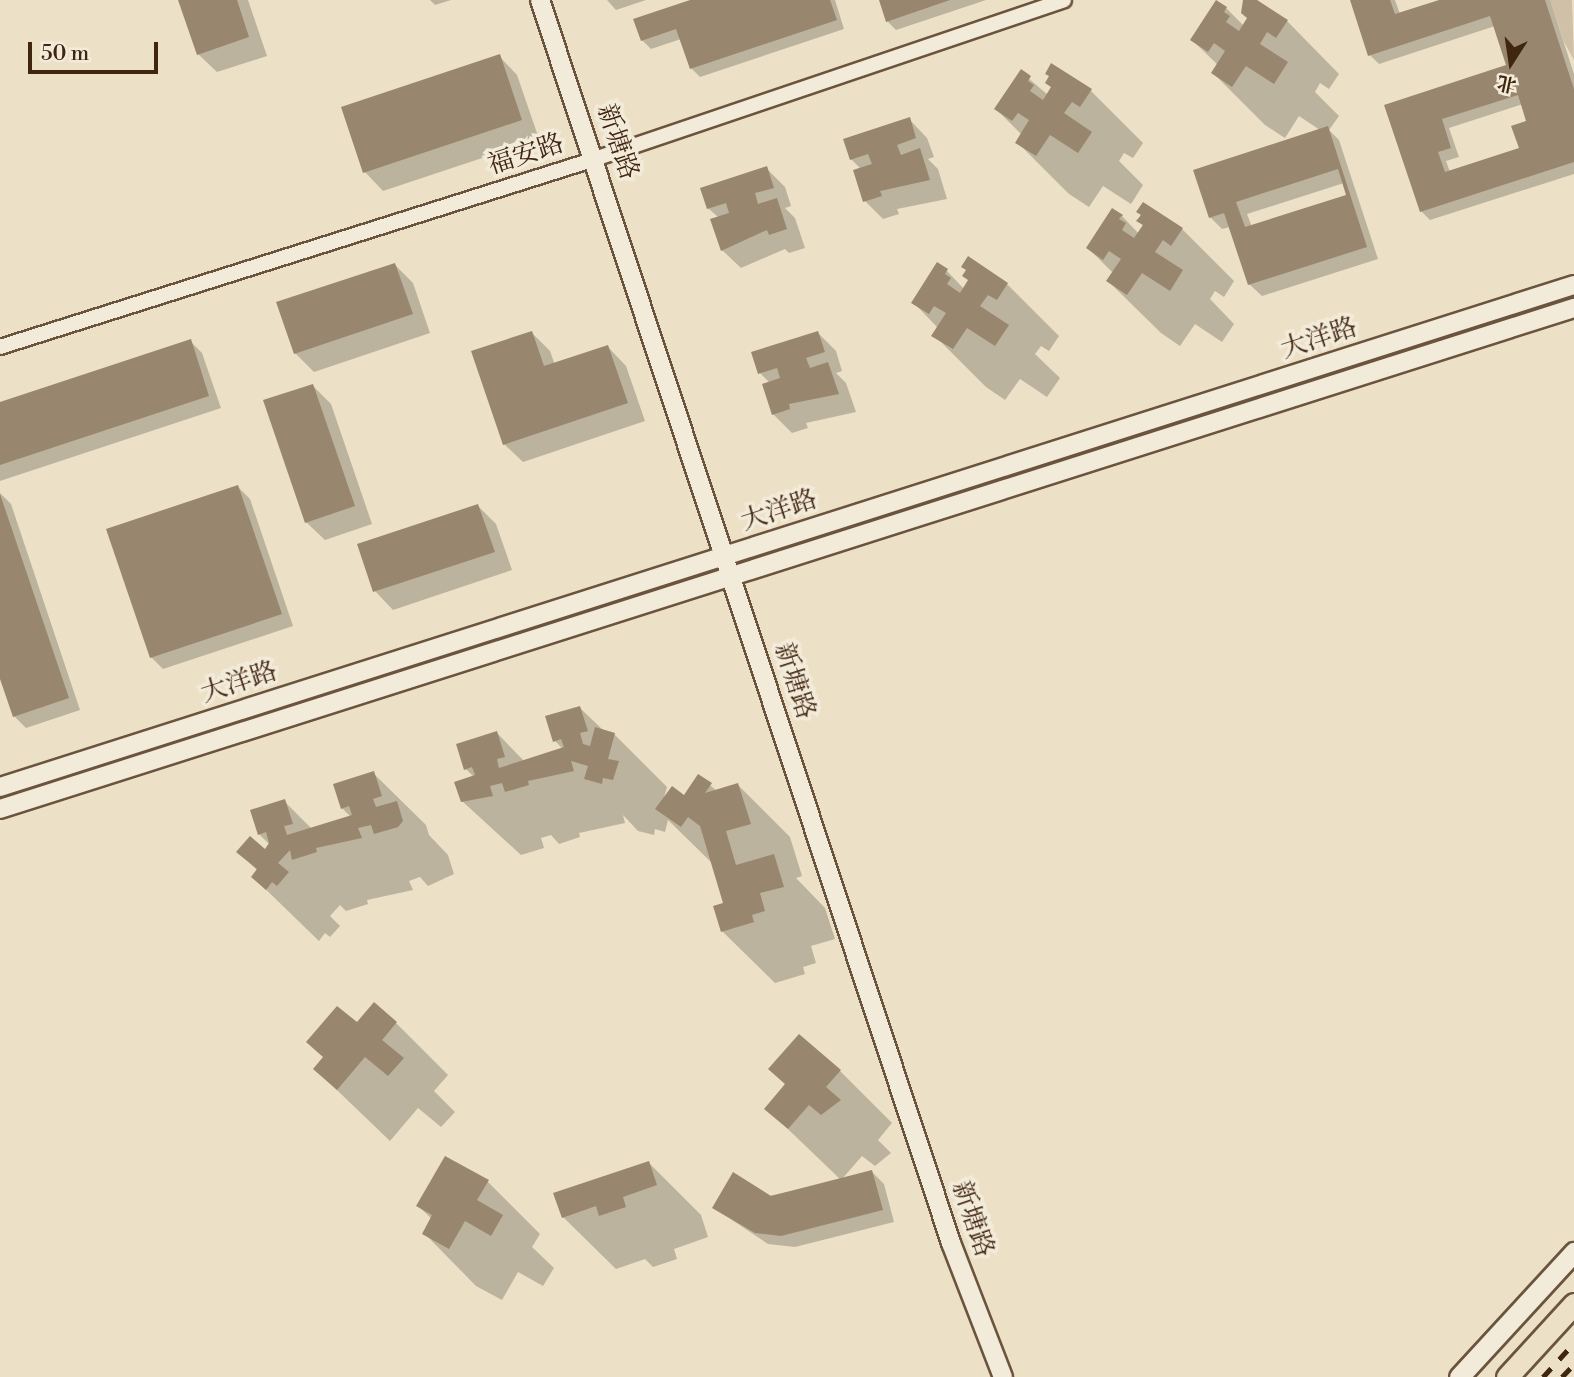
<!DOCTYPE html>
<meta charset="utf-8">
<style>
body{margin:0}
#map{position:relative;width:1574px;height:1377px;overflow:hidden;background:#ece0c6;font-family:"Libre Bodoni","Noto Serif SC",serif}
div>[style]{position:absolute}
.green>*{inset:0;background:#cfc0a7}
.shadow>*{inset:0;background:#0003}
.building>*{inset:0;background:#99866e}
.roads{filter:drop-shadow(2px 0 #6b543d) drop-shadow(-2px 0 #6b543d) drop-shadow(0 2px #6b543d) drop-shadow(0 -2px #6b543d)}
.minor>*{height:14px;margin:-7px;padding:0 7px;transform-origin:7px;border-radius:7px;background:#f3ebda}
.tertiary>*{height:18px;margin:-9px;padding:0 9px;transform-origin:9px;border-radius:9px;background:#f3ebda}
.secondary>*{height:19px;margin:-9.5px;padding:0 9.5px;transform-origin:9.5px;border-radius:9.5px;background:#f3ebda}
.primary>*{height:21px;margin:-10.5px;padding:0 10.5px;transform-origin:10.5px;border-radius:10.5px;background:#ece0c6}
.rail>*{height:5px;margin-top:-2.5px;transform-origin:0;background:repeating-linear-gradient(90deg,#40250f 0 12px,transparent 0 24px)}
span{translate:-50% -50%;white-space:nowrap;text-align:center;line-height:1.15;-webkit-text-stroke:7px #f3ebda;paint-order:stroke}
.street-label{font-size:26px;color:#40250f}
.north{position:absolute;left:1476px;top:28px;width:70px;height:70px;-webkit-text-stroke:5px #f3ebda;paint-order:stroke;rotate:192deg;font-size:19px;font-weight:700;line-height:28px;text-align:center;color:#40250f}
.north::after{content:'';display:block;margin:auto;width:24px;height:32px;background:#40250f;clip-path:polygon(50% 0,100% 100%,50% 72%,0 100%)}
.scale{position:absolute;left:28px;top:42px;width:130px;height:32px;box-sizing:border-box;border:4px solid #40250f;border-top:0;padding-left:9px;font-size:21px;line-height:24px;white-space:nowrap;color:#40250f;-webkit-text-stroke:5px #f3ebda;paint-order:stroke}
</style>
<div id="map">
<div class="green">
<div style="clip-path:polygon(1550px 0,1572px 0,1574px 60px,1564px 42px)"></div>
</div>
<div class="shadow">
<div style="clip-path:polygon(180px 0,248px 0,267px 56px,217px 72px,198px 54px)"></div>
<div style="clip-path:polygon(430px 0,451px 0,435px 5px)"></div>
<div style="clip-path:polygon(607px 0,646px 0,616px 10px)"></div>
<div style="clip-path:polygon(695px 0,835px 0,844px 29px,700px 77px,691px 68px,681px 39px,651px 49px,642px 40px)"></div>
<div style="clip-path:polygon(880px 0,986px 0,896px 30px,887px 21px)"></div>
<div style="clip-path:polygon(evenodd,1245px 0,1254px 0,1287px 21px,1339px 74px,1329px 89px,1320px 83px,1315px 92px,1339px 116px,1329px 130px,1339px 140px,1378px 259px,1262px 296px,1249px 284px,1230px 227px,1222px 229px,1210px 217px,1320px 130px,1299px 116px,1285px 138px,1265px 125px,1213px 73px,1218px 65px,1192px 40px,1226px 8px,1244px 26px,1249px 19px,1245px 0,1344px 183px,1348px 196px,1252px 227px,1247px 214px,1344px 183px)"></div>
<div style="clip-path:polygon(evenodd,1351px 0,1395px 0,1400px 14px,1444px 0,1550px 0,1574px 74px,1574px 174px,1430px 220px,1421px 211px,1387px 106px,1509px 67px,1495px 26px,1379px 64px,1370px 55px,1351px 0,1523px 104px,1529px 122px,1521px 149px,1450px 172px,1446px 161px,1459px 157px,1449px 128px,1523px 104px)"></div>
<div style="clip-path:polygon(499px 56px,517px 75px,539px 139px,383px 191px,365px 172px)"></div>
<div style="clip-path:polygon(1021px 72px,1048px 95px,1091px 91px,1143px 143px,1133px 158px,1124px 153px,1119px 161px,1143px 185px,1131px 204px,1103px 186px,1089px 207px,1069px 194px,1017px 142px,1022px 135px,996px 109px)"></div>
<div style="clip-path:polygon(909px 119px,927px 138px,934px 157px,928px 159px,938px 169px,947px 199px,897px 209px,899px 214px,883px 219px,865px 201px,861px 169px,851px 159px)"></div>
<div style="clip-path:polygon(766px 168px,785px 187px,791px 206px,785px 208px,795px 218px,805px 248px,789px 253px,785px 249px,741px 268px,722px 250px,719px 218px,708px 208px)"></div>
<div style="clip-path:polygon(1143px 204px,1182px 229px,1234px 281px,1224px 297px,1215px 291px,1210px 299px,1234px 324px,1222px 342px,1195px 324px,1180px 346px,1161px 333px,1108px 281px,1113px 273px,1088px 248px,1122px 216px,1139px 234px,1144px 227px,1139px 221px)"></div>
<div style="clip-path:polygon(395px 265px,413px 283px,430px 333px,314px 372px,295px 353px)"></div>
<div style="clip-path:polygon(947px 271px,964px 289px,1007px 284px,1059px 336px,1049px 351px,1041px 346px,1035px 354px,1060px 378px,1047px 397px,1020px 379px,1005px 400px,986px 387px,934px 335px,938px 328px,913px 302px)"></div>
<div style="clip-path:polygon(532px 333px,550px 351px,555px 365px,608px 347px,626px 366px,645px 421px,523px 462px,504px 444px)"></div>
<div style="clip-path:polygon(818px 333px,836px 351px,842px 371px,836px 373px,846px 383px,856px 412px,806px 423px,808px 428px,792px 433px,774px 415px,764px 385px,770px 383px,760px 373px)"></div>
<div style="clip-path:polygon(190px 341px,202px 353px,221px 408px,0 481px,0 403px)"></div>
<div style="clip-path:polygon(313px 386px,331px 404px,372px 524px,325px 540px,306px 522px)"></div>
<div style="clip-path:polygon(238px 487px,250px 499px,293px 626px,163px 669px,151px 657px)"></div>
<div style="clip-path:polygon(0 493px,11px 504px,80px 710px,26px 728px,14px 716px,0 673px)"></div>
<div style="clip-path:polygon(478px 506px,496px 524px,512px 570px,393px 610px,375px 591px)"></div>
<div style="clip-path:polygon(580px 708px,604px 731px,614px 734px,667px 787px,663px 801px,684px 797px,699px 776px,717px 791px,738px 785px,790px 837px,802px 876px,796px 878px,825px 908px,835px 939px,811px 946px,816px 963px,803px 967px,805px 974px,775px 983px,722px 931px,725px 904px,713px 864px,668px 820px,665px 832px,655px 829px,654px 835px,638px 831px,623px 815px,625px 823px,579px 833px,580px 837px,559px 844px,551px 835px,541px 838px,544px 848px,521px 855px,462px 801px,474px 777px,466px 769px,497px 733px,525px 762px,563px 749px,555px 741px)"></div>
<div style="clip-path:polygon(373px 773px,426px 825px,429px 835px,448px 855px,454px 874px,428px 886px,420px 877px,409px 881px,413px 890px,367px 900px,368px 904px,346px 911px,340px 905px,330px 916px,340px 926px,330px 937px,325px 933px,319px 941px,253px 877px,258px 871px,239px 852px,265px 851px,270px 845px,259px 834px,284px 801px,312px 829px,351px 817px,342px 808px)"></div>
<div style="clip-path:polygon(396px 1023px,448px 1075px,434px 1091px,455px 1112px,441px 1127px,418px 1108px,390px 1141px,315px 1069px,357px 1025px)"></div>
<div style="clip-path:polygon(770px 1069px,840px 1071px,892px 1123px,878px 1140px,891px 1153px,875px 1166px,862px 1156px,842px 1179px,872px 1172px,884px 1184px,894px 1222px,795px 1247px,768px 1244px,714px 1208px,841px 1180px,767px 1109px,787px 1086px)"></div>
<div style="clip-path:polygon(649px 1163px,701px 1215px,708px 1237px,674px 1249px,677px 1259px,653px 1267px,645px 1259px,616px 1269px,563px 1217px)"></div>
<div style="clip-path:polygon(488px 1182px,540px 1234px,532px 1247px,554px 1268px,543px 1286px,518px 1272px,502px 1300px,476px 1286px,424px 1233px,432px 1219px,418px 1206px)"></div>
</div>
<div class="building">
<div style="clip-path:polygon(178px 0,237px 0,249px 37px,197px 55px)"></div>
<div style="clip-path:polygon(690px 0,830px 0,837px 20px,690px 69px,676px 29px,641px 41px,633px 19px)"></div>
<div style="clip-path:polygon(879px 0,950px 0,886px 22px)"></div>
<div style="clip-path:polygon(1216px 0,1227px 7px,1224px 12px,1230px 16px,1226px 22px,1239px 31px,1247px 18px,1241px 13px,1243px 0,1257px 0,1288px 20px,1276px 38px,1267px 32px,1260px 44px,1288px 62px,1274px 84px,1246px 66px,1232px 87px,1211px 73px,1225px 51px,1214px 43px,1208px 52px,1190px 40px)"></div>
<div style="clip-path:polygon(evenodd,1350px 0,1390px 0,1395px 14px,1439px 0,1545px 0,1574px 89px,1574px 162px,1420px 212px,1384px 105px,1506px 65px,1490px 16px,1368px 56px,1350px 0,1518px 95px,1526px 121px,1511px 126px,1519px 148px,1445px 172px,1438px 152px,1451px 148px,1442px 119px,1518px 95px)"></div>
<div style="clip-path:polygon(500px 54px,522px 120px,363px 173px,341px 107px)"></div>
<div style="clip-path:polygon(1051px 63px,1092px 89px,1080px 107px,1072px 102px,1064px 113px,1092px 132px,1078px 153px,1050px 135px,1036px 156px,1015px 143px,1029px 120px,1018px 113px,1012px 121px,994px 109px,1021px 69px,1031px 76px,1028px 81px,1034px 85px,1030px 91px,1043px 100px,1051px 87px,1045px 83px,1049px 76px,1045px 74px)"></div>
<div style="clip-path:polygon(910px 117px,916px 138px,897px 145px,901px 155px,920px 148px,930px 180px,880px 191px,882px 196px,863px 202px,853px 170px,872px 164px,868px 154px,850px 160px,843px 139px)"></div>
<div style="clip-path:polygon(evenodd,1328px 126px,1367px 247px,1248px 285px,1224px 213px,1209px 218px,1193px 170px,1328px 126px,1338px 169px,1346px 195px,1245px 227px,1236px 202px,1338px 169px)"></div>
<div style="clip-path:polygon(767px 166px,774px 188px,755px 193px,758px 204px,777px 198px,787px 229px,769px 235px,767px 230px,721px 251px,710px 219px,729px 213px,726px 203px,707px 209px,700px 188px)"></div>
<div style="clip-path:polygon(1143px 202px,1183px 228px,1171px 246px,1163px 240px,1155px 252px,1183px 270px,1170px 291px,1142px 273px,1127px 295px,1106px 281px,1121px 259px,1109px 251px,1103px 260px,1086px 248px,1112px 208px,1123px 215px,1119px 219px,1126px 223px,1122px 230px,1134px 238px,1143px 225px,1136px 221px,1141px 215px,1136px 212px)"></div>
<div style="clip-path:polygon(968px 256px,1008px 283px,997px 300px,988px 295px,980px 306px,1009px 325px,995px 346px,967px 328px,953px 349px,931px 336px,946px 313px,934px 306px,929px 314px,911px 303px,937px 262px,948px 269px,945px 274px,951px 278px,947px 284px,960px 293px,968px 280px,962px 276px,966px 270px,961px 267px)"></div>
<div style="clip-path:polygon(395px 263px,413px 314px,294px 354px,276px 302px)"></div>
<div style="clip-path:polygon(532px 331px,544px 366px,608px 345px,628px 403px,503px 445px,471px 351px)"></div>
<div style="clip-path:polygon(818px 331px,825px 352px,806px 358px,810px 368px,828px 362px,839px 394px,789px 404px,790px 409px,772px 415px,762px 384px,780px 378px,777px 368px,758px 374px,751px 352px)"></div>
<div style="clip-path:polygon(191px 339px,209px 396px,0 465px,0 402px)"></div>
<div style="clip-path:polygon(313px 384px,355px 506px,305px 523px,263px 400px)"></div>
<div style="clip-path:polygon(238px 485px,282px 614px,150px 658px,106px 529px)"></div>
<div style="clip-path:polygon(0 494px,69px 698px,13px 717px,0 679px)"></div>
<div style="clip-path:polygon(478px 504px,495px 552px,373px 592px,357px 544px)"></div>
<div style="clip-path:polygon(580px 706px,588px 731px,580px 733px,583px 744px,590px 746px,595px 727px,615px 733px,608px 759px,619px 761px,613px 780px,603px 778px,602px 784px,584px 779px,588px 766px,571px 761px,574px 771px,528px 781px,529px 785px,505px 792px,502px 783px,490px 786px,493px 796px,461px 802px,454px 782px,475px 775px,472px 767px,464px 770px,456px 744px,497px 731px,505px 757px,497px 759px,499px 768px,564px 747px,561px 739px,553px 742px,545px 716px)"></div>
<div style="clip-path:polygon(374px 771px,382px 796px,373px 799px,376px 807px,397px 801px,403px 821px,398px 827px,374px 834px,371px 825px,358px 828px,362px 838px,316px 848px,317px 852px,292px 860px,290px 850px,278px 863px,289px 872px,277px 886px,272px 882px,266px 890px,251px 877px,257px 869px,236px 852px,250px 836px,265px 849px,269px 843px,266px 832px,258px 835px,250px 810px,285px 799px,293px 824px,284px 826px,287px 835px,352px 815px,349px 806px,341px 809px,333px 784px)"></div>
<div style="clip-path:polygon(698px 774px,712px 783px,705px 793px,738px 783px,751px 824px,726px 831px,736px 865px,774px 854px,784px 887px,760px 893px,765px 911px,752px 915px,754px 922px,721px 932px,713px 906px,723px 903px,700px 826px,688px 817px,681px 827px,655px 809px,672px 786px,684px 795px)"></div>
<div style="clip-path:polygon(374px 1002px,397px 1022px,382px 1040px,404px 1058px,388px 1076px,365px 1057px,337px 1090px,313px 1069px,323px 1057px,306px 1042px,337px 1006px,357px 1022px)"></div>
<div style="clip-path:polygon(799px 1034px,841px 1070px,826px 1087px,841px 1100px,821px 1115px,809px 1105px,788px 1129px,764px 1109px,785px 1084px,768px 1069px)"></div>
<div style="clip-path:polygon(445px 1156px,489px 1180px,477px 1200px,503px 1215px,491px 1236px,465px 1221px,449px 1249px,422px 1234px,432px 1215px,416px 1206px)"></div>
<div style="clip-path:polygon(649px 1161px,657px 1185px,623px 1197px,626px 1207px,599px 1216px,596px 1206px,562px 1218px,553px 1193px)"></div>
<div style="clip-path:polygon(872px 1170px,883px 1210px,781px 1236px,755px 1233px,712px 1208px,733px 1172px,771px 1196px)"></div>
</div>
<div class="roads">
<div class="minor">
<div style="left:0;top:347px;width:624px;rotate:-17.53deg"></div>
<div style="left:595px;top:159px;width:495px;rotate:-18.7deg"></div>
</div>
<div class="tertiary">
<div style="left:540px;top:0;width:1309px;rotate:71.7deg"></div>
<div style="left:951px;top:1243px;width:144px;rotate:68.8deg"></div>
<div style="left:0;top:787px;width:1652px;rotate:-17.69deg"></div>
<div style="left:0;top:809px;width:1652px;rotate:-17.66deg"></div>
</div>
<div class="secondary">
<div style="left:1459px;top:1377px;width:170px;rotate:-47.4deg"></div>
</div>
<div class="primary">
<div style="left:1507px;top:1377px;width:99px;rotate:-47.5deg"></div>
</div>
</div>
<div class="rail">
<div style="left:1543px;top:1377px;width:46px;rotate:-47.6deg"></div>
<div style="left:1562px;top:1377px;width:18px;rotate:-47deg"></div>
</div>
<div class="street-label">
<span style="left:617px;top:142px;rotate:71deg">新塘路</span>
<span style="left:526px;top:155px;rotate:-18deg">福安路</span>
<span style="left:1319px;top:339px;rotate:-18deg">大洋路</span>
<span style="left:779px;top:511px;rotate:-18deg">大洋路</span>
<span style="left:794px;top:681px;rotate:72deg">新塘路</span>
<span style="left:239px;top:683px;rotate:-18deg">大洋路</span>
<span style="left:972px;top:1219px;rotate:71deg">新塘路</span>
</div>
<div class="north">北</div>
<div class="scale">50 m</div>
</div>
